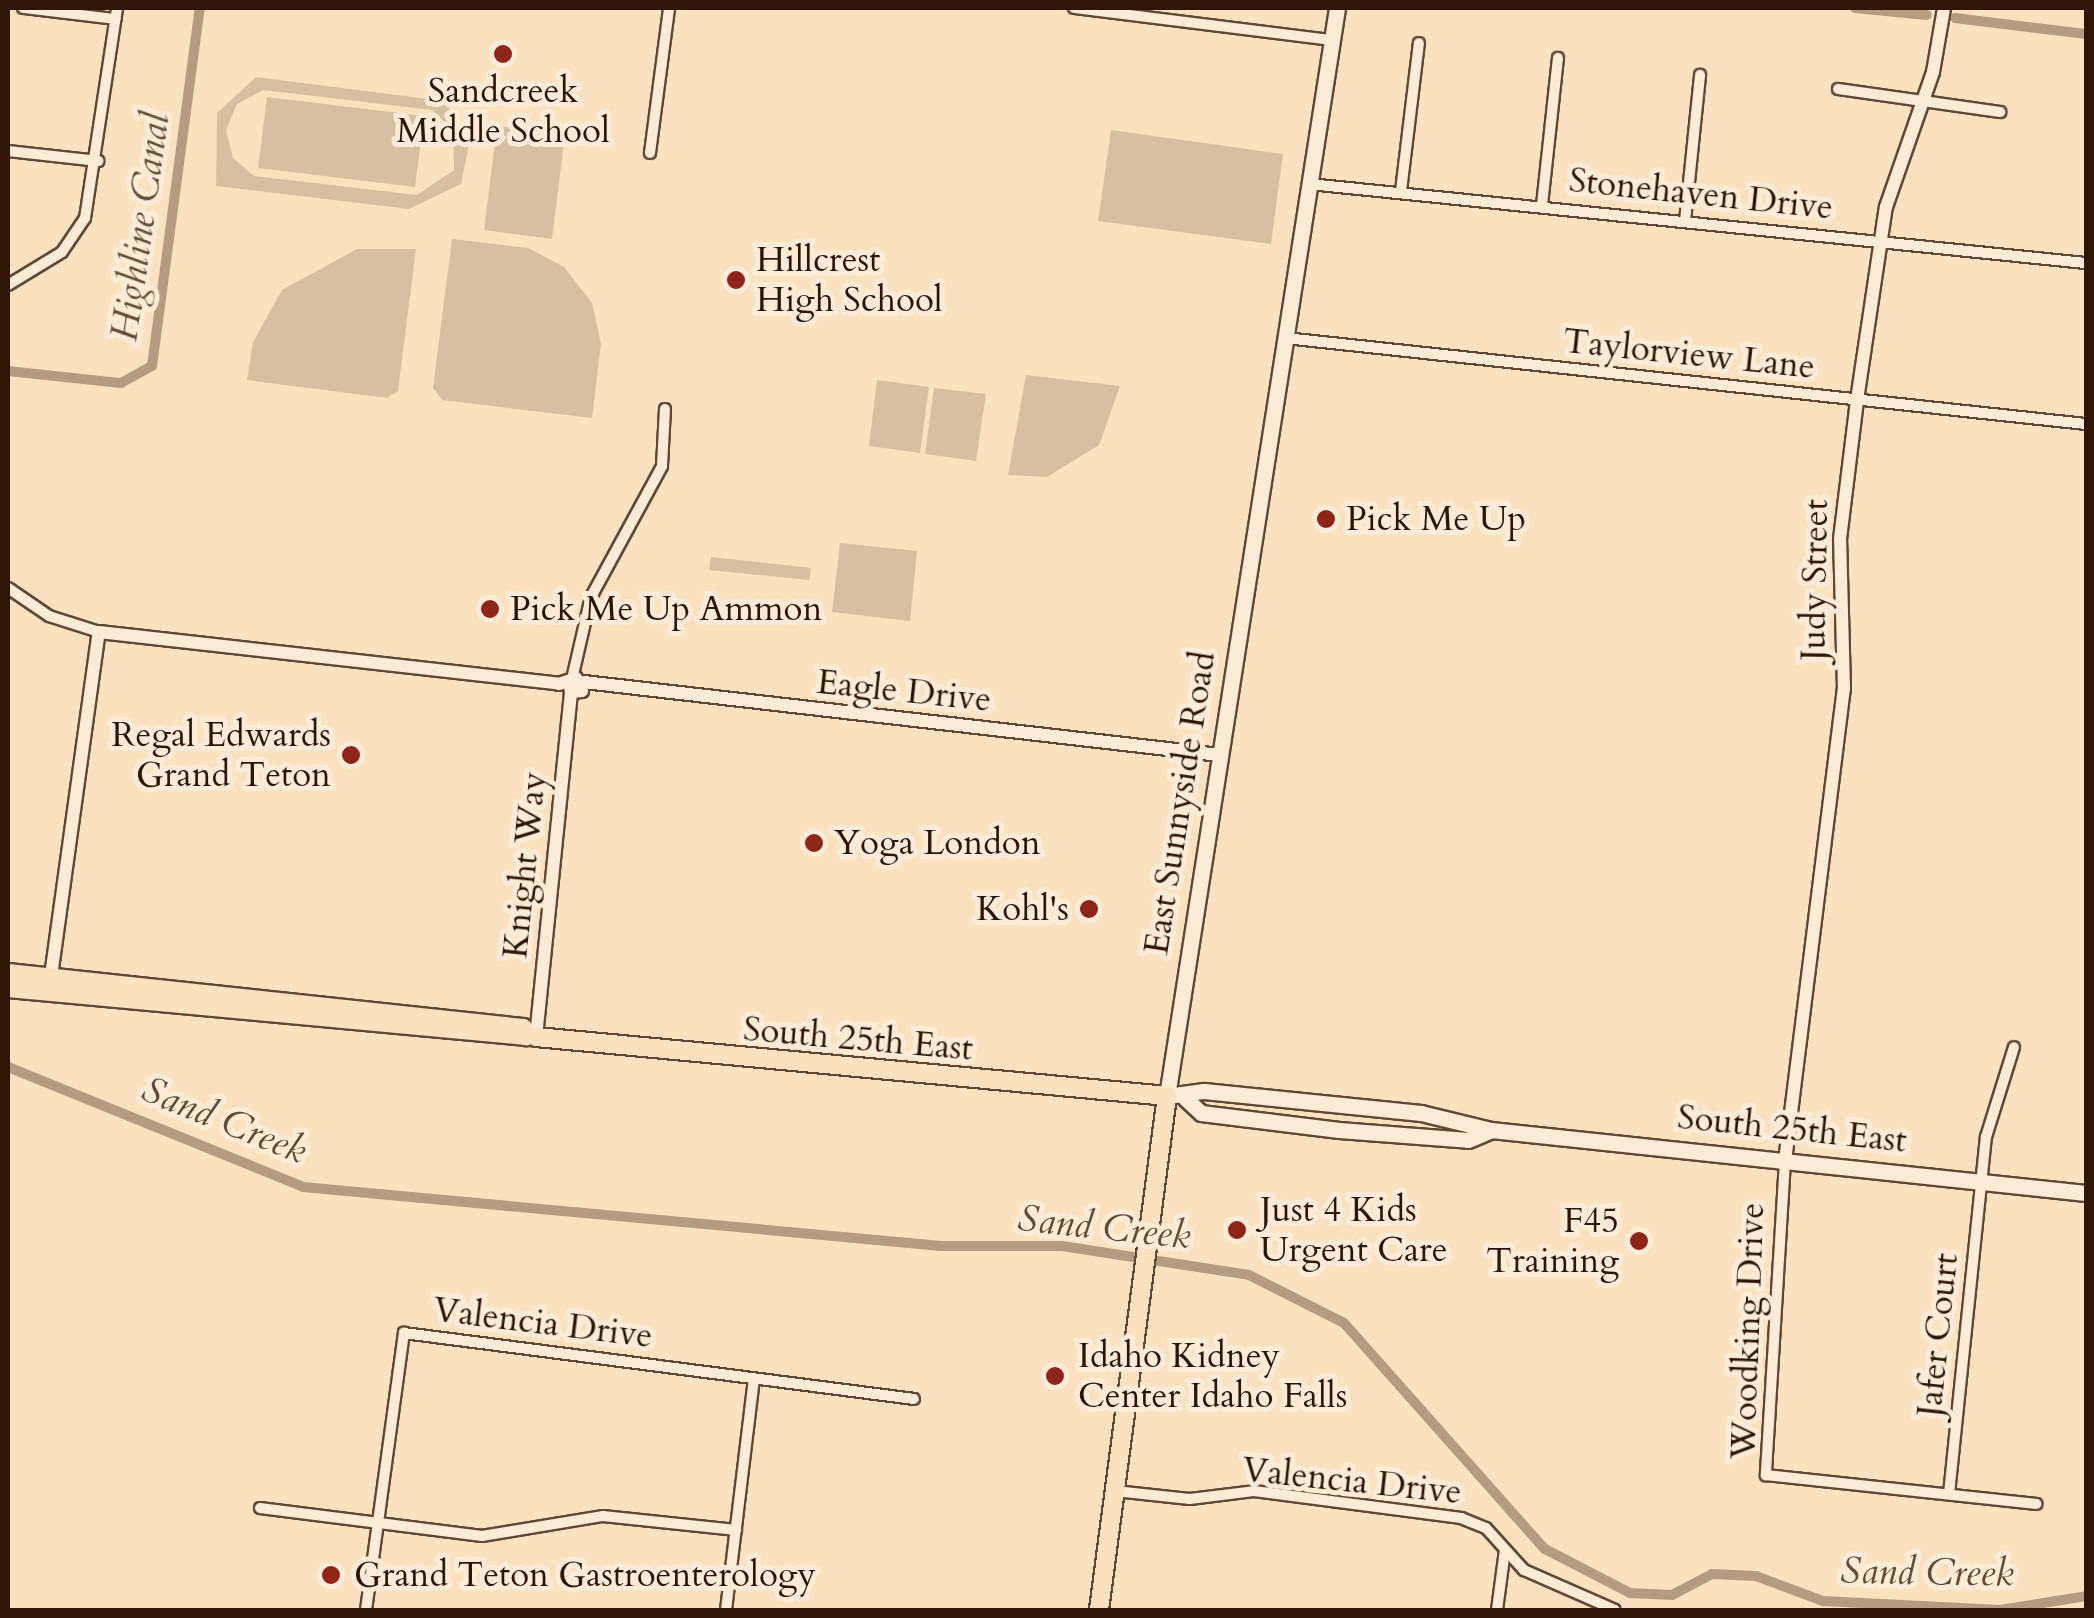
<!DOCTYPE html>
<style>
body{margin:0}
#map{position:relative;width:2094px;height:1618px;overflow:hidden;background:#fae2c1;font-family:Cardo,serif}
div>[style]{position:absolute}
.green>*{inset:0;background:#d7bfa1}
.canal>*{height:10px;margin:-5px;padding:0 5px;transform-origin:5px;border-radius:5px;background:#b59c81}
.roads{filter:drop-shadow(2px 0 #614835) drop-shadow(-2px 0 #614835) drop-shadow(0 2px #614835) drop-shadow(0 -2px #614835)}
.minor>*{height:10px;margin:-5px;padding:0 5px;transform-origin:5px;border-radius:5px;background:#fcecd7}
.tertiary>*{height:12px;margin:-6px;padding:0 6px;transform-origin:6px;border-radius:6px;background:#fcecd7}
.secondary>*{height:15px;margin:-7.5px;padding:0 7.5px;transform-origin:7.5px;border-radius:7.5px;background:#fcecd7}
.primary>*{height:18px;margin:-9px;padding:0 9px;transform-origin:9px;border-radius:9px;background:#fae2c1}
.dots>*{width:28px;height:28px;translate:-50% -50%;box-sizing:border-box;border:5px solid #fcecd7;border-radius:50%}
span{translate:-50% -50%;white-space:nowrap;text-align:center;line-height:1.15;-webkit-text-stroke:10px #fcecd7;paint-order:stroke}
.poi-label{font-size:35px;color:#2e1506}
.left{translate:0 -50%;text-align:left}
.right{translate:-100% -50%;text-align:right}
.street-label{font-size:35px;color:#2e1506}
.water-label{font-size:38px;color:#644b37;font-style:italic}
.frame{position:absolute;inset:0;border:10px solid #2e1506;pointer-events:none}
</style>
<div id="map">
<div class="green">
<div style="clip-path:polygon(evenodd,256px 77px,444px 101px,470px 139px,461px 184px,409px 209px,216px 186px,217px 113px,256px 77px,263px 90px,432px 110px,453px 131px,454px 170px,417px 195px,254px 176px,233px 158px,226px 130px,237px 104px,263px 90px)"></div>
<div style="clip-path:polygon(267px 97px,424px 116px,415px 187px,258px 168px)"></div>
<div style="clip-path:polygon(497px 126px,565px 135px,552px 239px,484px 230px)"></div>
<div style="clip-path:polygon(1111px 130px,1283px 154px,1271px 244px,1098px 221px)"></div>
<div style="clip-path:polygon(452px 239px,528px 248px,564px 267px,592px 303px,601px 344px,592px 418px,442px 400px,433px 388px)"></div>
<div style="clip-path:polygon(357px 249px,416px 249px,398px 391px,387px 398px,247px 380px,253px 342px,282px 290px)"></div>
<div style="clip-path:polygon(1026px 375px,1120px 386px,1099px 445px,1047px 477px,1008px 475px)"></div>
<div style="clip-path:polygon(877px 380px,929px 387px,920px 453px,869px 446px)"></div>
<div style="clip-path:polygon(934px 388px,986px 394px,976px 461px,925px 454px)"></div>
<div style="clip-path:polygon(840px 543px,917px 551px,910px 621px,832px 612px)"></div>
<div style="clip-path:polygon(711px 557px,811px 568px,809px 580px,709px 570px)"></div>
</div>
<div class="canal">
<div style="left:1855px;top:8px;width:72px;rotate:5.6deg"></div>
<div style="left:1955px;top:18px;width:132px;rotate:7deg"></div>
<div style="left:8px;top:371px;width:114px;rotate:6.1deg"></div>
<div style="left:121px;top:383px;width:35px;rotate:-29deg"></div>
<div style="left:152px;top:366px;width:361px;rotate:-82.4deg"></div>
<div style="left:8px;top:1067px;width:318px;rotate:22.1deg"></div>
<div style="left:303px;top:1187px;width:641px;rotate:5.28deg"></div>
<div style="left:941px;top:1246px;width:121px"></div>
<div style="left:1062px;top:1246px;width:189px;rotate:8.8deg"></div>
<div style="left:1249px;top:1275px;width:106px;rotate:26.8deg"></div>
<div style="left:1344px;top:1323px;width:302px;rotate:48.4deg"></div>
<div style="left:1545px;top:1549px;width:96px;rotate:27.4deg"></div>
<div style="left:1630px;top:1593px;width:42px;rotate:2.7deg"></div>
<div style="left:1672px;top:1595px;width:45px;rotate:-27.7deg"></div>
<div style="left:1712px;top:1574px;width:44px;rotate:2.6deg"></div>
<div style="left:1756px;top:1576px;width:72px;rotate:20.5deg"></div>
<div style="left:1823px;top:1601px;width:177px;rotate:2.9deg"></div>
<div style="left:2000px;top:1610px;width:87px;rotate:-9.2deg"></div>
</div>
<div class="roads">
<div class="minor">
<div style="left:23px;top:8px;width:93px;rotate:6.8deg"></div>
<div style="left:1074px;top:8px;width:259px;rotate:7.1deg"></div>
<div style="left:1838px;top:89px;width:164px;rotate:8.1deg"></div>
<div style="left:8px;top:151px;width:91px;rotate:6.3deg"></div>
<div style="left:650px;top:153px;width:146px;rotate:-82.5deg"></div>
<div style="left:1309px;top:184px;width:781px;rotate:5.81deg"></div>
<div style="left:1401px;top:191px;width:149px;rotate:-83.1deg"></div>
<div style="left:1542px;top:205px;width:148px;rotate:-83.8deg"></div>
<div style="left:1685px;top:221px;width:147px;rotate:-84.1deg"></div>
<div style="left:8px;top:285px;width:63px;rotate:-31.4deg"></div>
<div style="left:62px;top:252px;width:41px;rotate:-55.9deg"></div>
<div style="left:85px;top:218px;width:212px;rotate:-81.3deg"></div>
<div style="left:1285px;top:338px;width:806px;rotate:6.13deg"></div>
<div style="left:8px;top:588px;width:50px;rotate:34.3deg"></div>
<div style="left:49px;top:616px;width:52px;rotate:17.7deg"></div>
<div style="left:572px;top:679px;width:84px;rotate:-77deg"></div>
<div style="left:591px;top:597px;width:149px;rotate:-61.5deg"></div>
<div style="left:662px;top:466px;width:57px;rotate:-87deg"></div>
<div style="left:1785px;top:1161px;width:315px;rotate:93.5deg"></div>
<div style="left:1766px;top:1475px;width:272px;rotate:6.1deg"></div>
<div style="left:1115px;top:1491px;width:75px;rotate:6.1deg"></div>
<div style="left:1190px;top:1499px;width:64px;rotate:-7.1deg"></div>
<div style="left:1254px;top:1491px;width:209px;rotate:7.4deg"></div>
<div style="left:1461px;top:1518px;width:27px;rotate:22deg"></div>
<div style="left:1486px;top:1528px;width:57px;rotate:47.9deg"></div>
<div style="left:1524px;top:1570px;width:99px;rotate:23.7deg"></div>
<div style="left:1949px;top:1494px;width:359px;rotate:-84.1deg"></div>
<div style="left:1986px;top:1137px;width:94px;rotate:-72.7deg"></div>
<div style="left:260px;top:1508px;width:224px;rotate:7.2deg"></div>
<div style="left:482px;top:1536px;width:123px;rotate:-9.4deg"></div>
<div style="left:603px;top:1516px;width:134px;rotate:6deg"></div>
<div style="left:366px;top:1610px;width:280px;rotate:-82.2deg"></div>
<div style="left:404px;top:1333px;width:514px;rotate:7.37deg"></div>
<div style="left:726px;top:1610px;width:233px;rotate:-83.1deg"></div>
<div style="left:1497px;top:1610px;width:61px;rotate:-82.4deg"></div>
</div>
<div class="tertiary">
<div style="left:584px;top:682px;width:640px;rotate:6.55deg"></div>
<div style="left:51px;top:976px;width:347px;rotate:-82.1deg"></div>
<div style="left:99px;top:632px;width:463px;rotate:6.4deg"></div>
<div style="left:559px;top:684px;width:18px;rotate:-19deg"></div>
<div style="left:576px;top:678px;width:14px;rotate:65deg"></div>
<div style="left:582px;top:691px;width:11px;rotate:175deg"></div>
<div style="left:571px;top:692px;width:10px;rotate:-101deg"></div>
<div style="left:536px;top:1037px;width:347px;rotate:-84.2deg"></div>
<div style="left:1785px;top:1161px;width:476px;rotate:-82.9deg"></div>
<div style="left:1844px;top:689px;width:150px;rotate:-91.5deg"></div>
<div style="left:1840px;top:539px;width:140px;rotate:-83deg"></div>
<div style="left:1857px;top:400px;width:195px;rotate:-81.5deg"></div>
<div style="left:1886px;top:207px;width:143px;rotate:-70.8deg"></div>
<div style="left:1933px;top:72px;width:65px;rotate:-80.2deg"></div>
</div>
<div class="secondary">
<div style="left:1337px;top:8px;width:1101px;rotate:98.88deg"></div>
<div style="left:1167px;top:1096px;width:37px;rotate:-8deg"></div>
<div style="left:1204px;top:1091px;width:218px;rotate:5.8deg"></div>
<div style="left:1421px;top:1113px;width:72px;rotate:13.7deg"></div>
<div style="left:1491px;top:1130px;width:598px;rotate:6.04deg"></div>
<div style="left:1185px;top:1098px;width:22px;rotate:43deg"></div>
<div style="left:1201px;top:1113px;width:139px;rotate:7deg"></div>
<div style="left:1339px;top:1130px;width:129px;rotate:4.4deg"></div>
<div style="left:1468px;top:1140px;width:25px;rotate:-23deg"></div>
</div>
<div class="primary">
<div style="left:8px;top:973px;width:518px;rotate:6.1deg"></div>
<div style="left:523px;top:1028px;width:9px;rotate:69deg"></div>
<div style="left:526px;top:1036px;width:520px;rotate:-174.71deg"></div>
<div style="left:536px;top:1037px;width:634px;rotate:5.34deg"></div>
<div style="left:1167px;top:1096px;width:518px;rotate:97.54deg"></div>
</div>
</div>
<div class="dots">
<div style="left:503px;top:54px;background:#8f2418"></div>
<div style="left:736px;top:280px;background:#8f2418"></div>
<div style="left:1326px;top:519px;background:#8f2418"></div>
<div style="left:490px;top:609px;background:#8f2418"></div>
<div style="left:351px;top:755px;background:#8f2418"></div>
<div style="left:814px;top:843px;background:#8f2418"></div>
<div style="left:1089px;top:909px;background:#8f2418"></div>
<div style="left:1237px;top:1230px;background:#8f2418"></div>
<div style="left:1639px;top:1241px;background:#8f2418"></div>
<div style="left:1055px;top:1376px;background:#8f2418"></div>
<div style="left:331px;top:1575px;background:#8f2418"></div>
</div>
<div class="poi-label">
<span style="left:503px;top:111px">Sandcreek<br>Middle School</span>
<span class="left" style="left:756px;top:280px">Hillcrest<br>High School</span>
<span class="left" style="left:1346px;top:519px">Pick Me Up</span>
<span class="left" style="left:510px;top:609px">Pick Me Up Ammon</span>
<span class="right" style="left:331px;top:755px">Regal Edwards<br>Grand Teton</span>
<span class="left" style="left:834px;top:843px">Yoga London</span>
<span class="right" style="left:1069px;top:909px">Kohl's</span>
<span class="left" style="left:1260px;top:1230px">Just 4 Kids<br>Urgent Care</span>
<span class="right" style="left:1619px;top:1241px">F45<br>Training</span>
<span class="left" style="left:1078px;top:1376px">Idaho Kidney<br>Center Idaho Falls</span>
<span class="left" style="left:354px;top:1575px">Grand Teton Gastroenterology</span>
</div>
<div class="street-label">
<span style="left:1701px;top:194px;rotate:6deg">Stonehaven Drive</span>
<span style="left:1689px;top:354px;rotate:6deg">Taylorview Lane</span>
<span style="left:1815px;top:580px;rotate:-89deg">Judy Street</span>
<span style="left:904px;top:691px;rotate:6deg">Eagle Drive</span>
<span style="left:1180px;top:803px;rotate:-81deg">East Sunnyside Road</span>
<span style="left:525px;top:865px;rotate:-84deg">Knight Way</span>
<span style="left:858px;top:1039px;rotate:5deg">South 25th East</span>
<span style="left:1792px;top:1129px;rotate:6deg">South 25th East</span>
<span style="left:543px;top:1323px;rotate:7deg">Valencia Drive</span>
<span style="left:1748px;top:1331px;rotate:-88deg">Woodking Drive</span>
<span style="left:1938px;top:1335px;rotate:-84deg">Jafer Court</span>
<span style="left:1352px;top:1481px;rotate:6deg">Valencia Drive</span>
</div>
<div class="water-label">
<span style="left:141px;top:227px;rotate:-82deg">Highline Canal</span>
<span style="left:224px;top:1121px;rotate:22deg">Sand Creek</span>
<span style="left:1104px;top:1228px;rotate:6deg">Sand Creek</span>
<span style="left:1927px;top:1573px;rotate:1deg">Sand Creek</span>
</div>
<div class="frame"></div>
</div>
